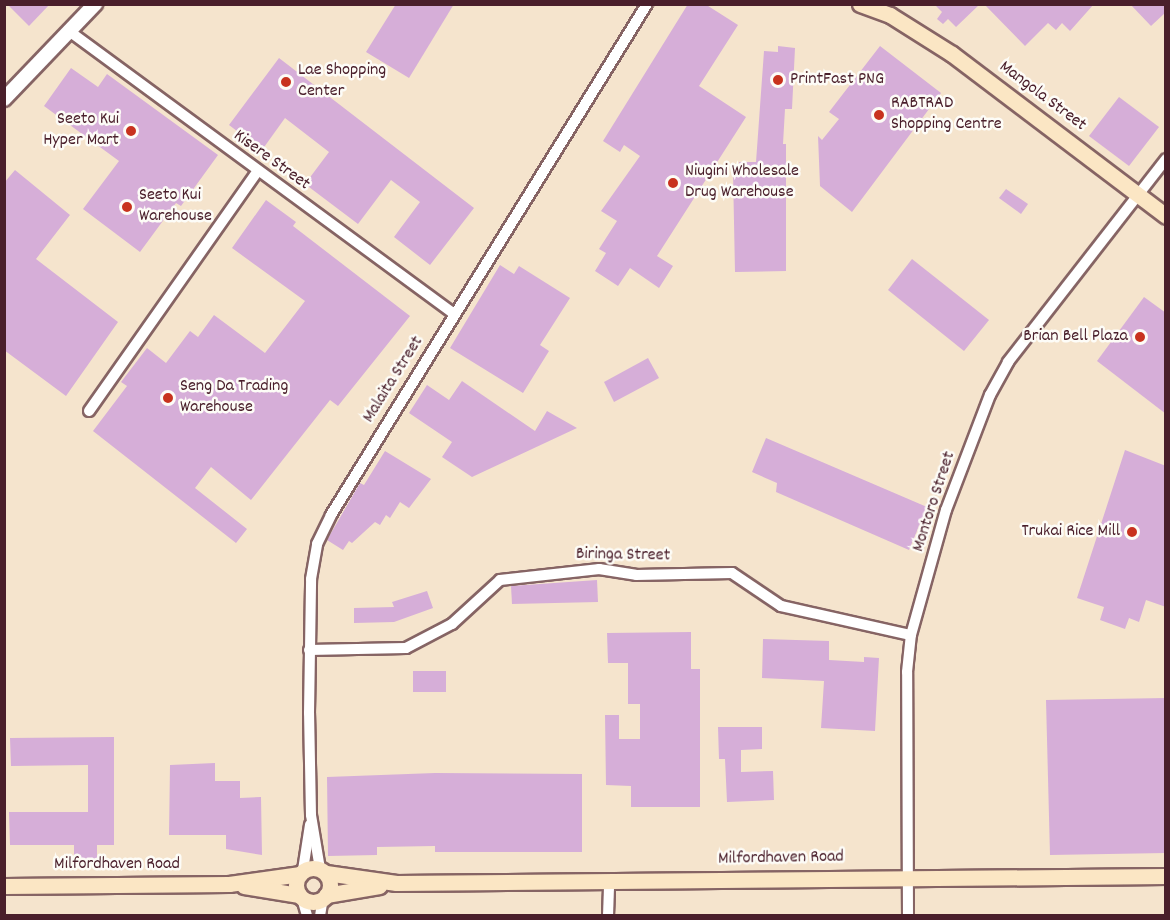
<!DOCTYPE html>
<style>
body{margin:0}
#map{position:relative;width:1170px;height:920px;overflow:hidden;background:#f5e4cd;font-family:Dekko,sans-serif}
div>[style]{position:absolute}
.building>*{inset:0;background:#d6aed8}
.roads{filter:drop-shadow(2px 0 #866464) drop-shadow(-2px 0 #866464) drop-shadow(0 2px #866464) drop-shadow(0 -2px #866464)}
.minor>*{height:10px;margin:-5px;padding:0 5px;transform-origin:5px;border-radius:5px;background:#fff}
.tertiary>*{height:14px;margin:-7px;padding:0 7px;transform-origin:7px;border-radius:7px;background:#fff}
.secondary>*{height:15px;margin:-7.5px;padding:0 7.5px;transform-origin:7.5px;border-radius:7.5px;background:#fbe6c4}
.secondary>.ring{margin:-7.5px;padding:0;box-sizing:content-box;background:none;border:15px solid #fbe6c4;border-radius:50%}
.dots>*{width:16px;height:16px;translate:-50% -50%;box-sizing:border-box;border:3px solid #fdfcf7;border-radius:50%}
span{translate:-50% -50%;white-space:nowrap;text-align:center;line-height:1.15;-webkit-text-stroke:5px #fdfcf7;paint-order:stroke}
.poi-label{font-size:18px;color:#4a1f2b}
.left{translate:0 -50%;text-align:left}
.right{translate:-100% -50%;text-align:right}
.street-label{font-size:18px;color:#4a1f2b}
.frame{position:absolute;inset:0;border:6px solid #4a1f2b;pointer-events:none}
</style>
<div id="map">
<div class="building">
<div style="clip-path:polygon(7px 4px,50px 4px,29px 26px)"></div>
<div style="clip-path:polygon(396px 4px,454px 4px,409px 78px,366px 52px)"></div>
<div style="clip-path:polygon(688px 4px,705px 4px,738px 25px,699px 86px,746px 117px,657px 256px,673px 266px,659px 288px,630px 268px,618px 286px,595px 271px,606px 253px,599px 249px,617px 221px,601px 211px,640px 156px,624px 145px,620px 152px,603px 141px)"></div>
<div style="clip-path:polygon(934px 4px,980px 4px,956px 27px,948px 19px,943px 24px,937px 19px,942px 12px)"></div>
<div style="clip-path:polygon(984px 4px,1094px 4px,1070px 31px,1062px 23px,1056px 30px,1048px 23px,1025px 46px)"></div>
<div style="clip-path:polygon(1130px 4px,1166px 4px,1166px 12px,1151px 26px)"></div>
<div style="clip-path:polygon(778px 46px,795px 48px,792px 109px,785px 109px,783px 144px,786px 144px,786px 271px,735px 272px,733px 172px,740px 172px,739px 162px,756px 162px,764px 51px,778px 52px)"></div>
<div style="clip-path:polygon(880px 46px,941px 93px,852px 212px,820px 186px,818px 136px,822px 140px,839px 119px,829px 112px)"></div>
<div style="clip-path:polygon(279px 58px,474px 208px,430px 265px,394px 237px,420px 202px,391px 180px,358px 224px,305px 184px,329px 152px,285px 118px,262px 150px,229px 125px)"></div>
<div style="clip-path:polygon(71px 68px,98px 87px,107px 74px,218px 155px,181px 206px,176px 203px,140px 252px,83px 209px,119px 161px,44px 106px)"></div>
<div style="clip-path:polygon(1119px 97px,1159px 127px,1129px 166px,1089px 136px)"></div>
<div style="clip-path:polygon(15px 170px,70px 215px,36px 259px,118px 322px,66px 396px,4px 350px,4px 183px)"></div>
<div style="clip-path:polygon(1006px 189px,1028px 204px,1021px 214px,999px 198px)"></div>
<div style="clip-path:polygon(266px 200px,296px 222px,293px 226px,410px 316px,338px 406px,330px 400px,251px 500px,211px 467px,195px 488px,247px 529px,236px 543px,93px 431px,127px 386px,121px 382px,147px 348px,166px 363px,190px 331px,198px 337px,214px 315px,265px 353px,305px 301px,232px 248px)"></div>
<div style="clip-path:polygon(912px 259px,989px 320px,964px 351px,888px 290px)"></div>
<div style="clip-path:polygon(500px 265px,514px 274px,519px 266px,570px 298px,540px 345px,549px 351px,523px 393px,450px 348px)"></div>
<div style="clip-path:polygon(1144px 297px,1166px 313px,1166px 414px,1097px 361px)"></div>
<div style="clip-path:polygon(648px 358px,659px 378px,614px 402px,604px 382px)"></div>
<div style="clip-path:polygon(462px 381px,535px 431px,547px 411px,577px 428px,472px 477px,442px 457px,452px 442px,409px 413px,427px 385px,449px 400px)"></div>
<div style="clip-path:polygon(766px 438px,927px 507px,909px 550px,776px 492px,777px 483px,752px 472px)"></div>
<div style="clip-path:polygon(1125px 450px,1166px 466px,1166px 607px,1146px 600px,1139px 622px,1129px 618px,1125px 629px,1100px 620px,1104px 607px,1077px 598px)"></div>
<div style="clip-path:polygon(385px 451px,431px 479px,409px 508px,400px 502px,390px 518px,386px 515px,380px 525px,375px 522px,352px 543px,349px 541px,343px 550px,327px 540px,360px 483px,364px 485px)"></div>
<div style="clip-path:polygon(597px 580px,598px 602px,512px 604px,511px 586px)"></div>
<div style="clip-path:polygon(427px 591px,433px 608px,394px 622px,354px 623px,354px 608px,394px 607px,392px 602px)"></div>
<div style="clip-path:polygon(691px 632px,691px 669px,700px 669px,700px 807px,631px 807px,631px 786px,606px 785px,605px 715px,619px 715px,619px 739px,640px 739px,640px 704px,628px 704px,628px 663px,608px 663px,607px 633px)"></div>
<div style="clip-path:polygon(763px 639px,829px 641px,829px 660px,864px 662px,864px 657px,879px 658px,875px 731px,821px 728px,824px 681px,762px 678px)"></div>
<div style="clip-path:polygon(413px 671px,446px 671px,446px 692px,413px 692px)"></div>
<div style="clip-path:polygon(1166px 698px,1166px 853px,1050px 855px,1046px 700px)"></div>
<div style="clip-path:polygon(718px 727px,762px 727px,762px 749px,741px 750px,741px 772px,773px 771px,774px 800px,727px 802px,725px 759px,719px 759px)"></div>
<div style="clip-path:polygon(114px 737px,114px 845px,97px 845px,97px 861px,74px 861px,74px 845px,10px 845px,9px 812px,88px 812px,88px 765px,11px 766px,10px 738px)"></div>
<div style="clip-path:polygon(215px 763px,215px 781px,240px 781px,240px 798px,261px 797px,262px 855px,226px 849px,226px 835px,169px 835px,170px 765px)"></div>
<div style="clip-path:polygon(435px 773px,582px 774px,582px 852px,435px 852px,435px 846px,377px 847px,377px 855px,328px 856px,327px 777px)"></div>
</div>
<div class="roads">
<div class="minor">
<div style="left:69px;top:31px;width:478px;rotate:36.3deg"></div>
<div style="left:89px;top:411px;width:292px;rotate:-54.9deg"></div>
<div style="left:309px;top:650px;width:97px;rotate:-1.2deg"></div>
<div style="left:406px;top:648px;width:52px;rotate:-27.6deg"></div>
<div style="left:452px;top:624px;width:65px;rotate:-42.5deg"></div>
<div style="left:500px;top:580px;width:100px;rotate:-6.3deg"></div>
<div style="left:599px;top:569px;width:37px;rotate:9deg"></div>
<div style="left:636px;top:575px;width:96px;rotate:-1.2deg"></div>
<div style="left:732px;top:573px;width:59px;rotate:34deg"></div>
<div style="left:781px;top:606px;width:133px;rotate:12.6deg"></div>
<div style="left:320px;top:869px;width:55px;rotate:-99.5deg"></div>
<div style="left:311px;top:815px;width:102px;rotate:-91.1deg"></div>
<div style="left:309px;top:713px;width:134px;rotate:-89.1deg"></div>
<div style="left:311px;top:579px;width:36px;rotate:-80deg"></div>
<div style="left:317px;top:544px;width:32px;rotate:-64deg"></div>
<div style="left:331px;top:515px;width:601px;rotate:-58.27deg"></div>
<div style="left:303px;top:870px;width:46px;rotate:-81.2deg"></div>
<div style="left:302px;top:898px;width:19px;rotate:74deg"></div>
<div style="left:320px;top:916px;width:18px;rotate:-81deg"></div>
<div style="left:608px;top:916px;width:35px;rotate:-88deg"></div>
<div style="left:908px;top:916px;width:244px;rotate:-90.2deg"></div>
<div style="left:907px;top:672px;width:37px;rotate:-84deg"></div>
<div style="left:911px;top:635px;width:130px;rotate:-74.4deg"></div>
<div style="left:946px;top:510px;width:123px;rotate:-69.1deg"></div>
<div style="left:990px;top:395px;width:38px;rotate:-61deg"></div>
<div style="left:1008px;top:362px;width:257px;rotate:-52.1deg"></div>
</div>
<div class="tertiary">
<div style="left:4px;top:99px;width:132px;rotate:-46.2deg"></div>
</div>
<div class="secondary">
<div style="left:860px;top:4px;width:32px;rotate:20deg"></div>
<div style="left:890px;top:15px;width:73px;rotate:32.2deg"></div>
<div style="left:952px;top:54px;width:268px;rotate:37.1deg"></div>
<div class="ring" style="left:296px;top:868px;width:19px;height:19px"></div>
<div style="left:326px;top:873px;width:71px;rotate:8.1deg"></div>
<div style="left:396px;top:883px;width:770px;rotate:-0.52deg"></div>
<div style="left:4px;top:886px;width:225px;rotate:-0.5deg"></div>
<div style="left:229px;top:884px;width:72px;rotate:-8deg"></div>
<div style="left:244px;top:886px;width:56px;rotate:9.3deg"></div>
<div style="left:326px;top:895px;width:54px;rotate:-9.6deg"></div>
</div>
</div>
<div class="dots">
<div style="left:778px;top:80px;background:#c8321e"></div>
<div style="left:286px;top:82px;background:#c8321e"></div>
<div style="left:879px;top:115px;background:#c8321e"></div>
<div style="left:131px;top:131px;background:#c8321e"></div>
<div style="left:673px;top:183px;background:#c8321e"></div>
<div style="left:127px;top:207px;background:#c8321e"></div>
<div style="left:1140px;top:337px;background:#c8321e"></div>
<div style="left:168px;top:398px;background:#c8321e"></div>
<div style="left:1132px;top:532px;background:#c8321e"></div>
</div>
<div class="poi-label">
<span class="left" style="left:298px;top:82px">Lae Shopping<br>Center</span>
<span class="left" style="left:790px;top:80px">PrintFast PNG</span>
<span class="left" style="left:891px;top:115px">RABTRAD<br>Shopping Centre</span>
<span class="right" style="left:119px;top:131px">Seeto Kui<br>Hyper Mart</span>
<span class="left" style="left:685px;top:183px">Niugini Wholesale<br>Drug Warehouse</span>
<span class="left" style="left:139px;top:207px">Seeto Kui<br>Warehouse</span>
<span class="right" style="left:1128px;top:337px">Brian Bell Plaza</span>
<span class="left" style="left:180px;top:398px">Seng Da Trading<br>Warehouse</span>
<span class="right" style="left:1120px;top:532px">Trukai Rice Mill</span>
</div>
<div class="street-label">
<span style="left:1042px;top:97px;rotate:37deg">Mangola Street</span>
<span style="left:271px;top:161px;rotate:36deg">Kisere Street</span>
<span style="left:394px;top:380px;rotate:-58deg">Malaita Street</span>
<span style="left:935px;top:502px;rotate:-72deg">Montoro Street</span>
<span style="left:623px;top:556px;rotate:1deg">Biringa Street</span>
<span style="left:781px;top:859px;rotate:-1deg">Milfordhaven Road</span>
<span style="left:117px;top:865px">Milfordhaven Road</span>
</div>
<div class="frame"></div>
</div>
